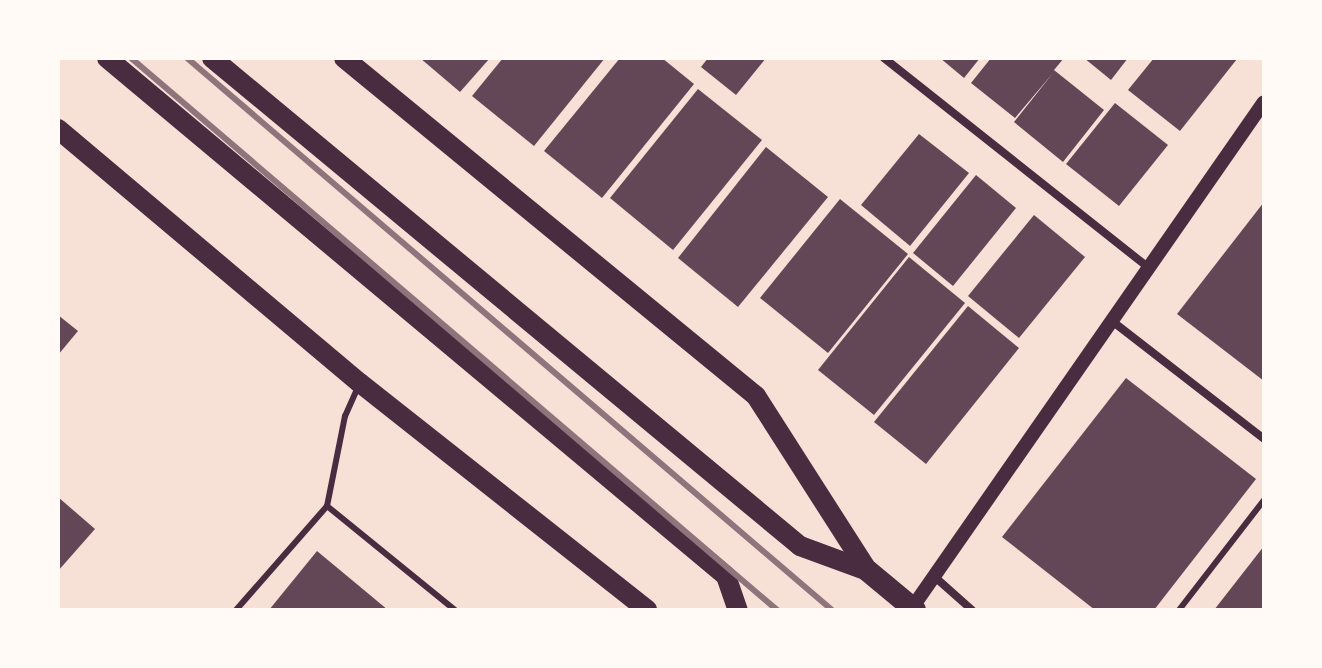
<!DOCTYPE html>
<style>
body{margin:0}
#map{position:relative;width:1322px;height:668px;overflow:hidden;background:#f7e1d7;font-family:"Roboto Serif",serif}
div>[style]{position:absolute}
.building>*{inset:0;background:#644757}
.service>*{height:6px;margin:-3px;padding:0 3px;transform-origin:3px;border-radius:3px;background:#4a2c40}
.minor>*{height:8px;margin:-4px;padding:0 4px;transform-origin:4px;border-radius:4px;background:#4a2c40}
.tertiary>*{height:14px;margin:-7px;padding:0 7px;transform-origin:7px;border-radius:7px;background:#4a2c40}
.primary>*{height:20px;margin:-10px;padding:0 10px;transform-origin:10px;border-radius:10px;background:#4a2c40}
.trunk>*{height:22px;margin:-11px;padding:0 11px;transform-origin:11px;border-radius:11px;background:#4a2c40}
.rail>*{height:6px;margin:-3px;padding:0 3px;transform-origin:3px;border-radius:3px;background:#8f747c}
span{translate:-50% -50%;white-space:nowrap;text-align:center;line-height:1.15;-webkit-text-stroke:6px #fffaf5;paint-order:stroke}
.frame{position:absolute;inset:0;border:60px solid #fffaf5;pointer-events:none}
</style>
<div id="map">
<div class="building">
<div style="clip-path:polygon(420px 58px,490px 58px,460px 92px)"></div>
<div style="clip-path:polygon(503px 58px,605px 58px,534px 146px,472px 96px)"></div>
<div style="clip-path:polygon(620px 58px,662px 58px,694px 84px,602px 198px,544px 151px)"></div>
<div style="clip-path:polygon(708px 58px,766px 58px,736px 95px,701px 67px)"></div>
<div style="clip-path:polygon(940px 58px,980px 58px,964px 78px)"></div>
<div style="clip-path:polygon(991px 58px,1064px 58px,1054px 70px,1104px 110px,1063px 162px,1014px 122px,1053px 73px,1015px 118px,971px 83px)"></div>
<div style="clip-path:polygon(1084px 58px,1128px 58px,1111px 80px)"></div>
<div style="clip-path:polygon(1154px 58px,1235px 58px,1237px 59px,1180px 131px,1128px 90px)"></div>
<div style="clip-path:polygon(698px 89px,762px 140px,673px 250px,610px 198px)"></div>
<div style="clip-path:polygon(1115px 103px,1168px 145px,1119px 206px,1066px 164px)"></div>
<div style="clip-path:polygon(919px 134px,969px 173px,910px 246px,861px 205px)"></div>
<div style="clip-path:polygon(766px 147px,828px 197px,738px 307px,678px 258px)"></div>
<div style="clip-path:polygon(976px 175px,1016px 208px,953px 286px,913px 253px)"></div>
<div style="clip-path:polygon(840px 199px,908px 254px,828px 353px,760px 298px)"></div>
<div style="clip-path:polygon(1264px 202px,1264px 381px,1177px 314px)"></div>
<div style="clip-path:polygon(1034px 215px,1085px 257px,1019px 338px,968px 296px)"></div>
<div style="clip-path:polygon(909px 257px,965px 303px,874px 415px,818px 370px)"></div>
<div style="clip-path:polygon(968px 306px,1019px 348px,926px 464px,874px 422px)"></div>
<div style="clip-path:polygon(58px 315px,78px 331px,58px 355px)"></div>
<div style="clip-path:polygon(1126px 378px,1256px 479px,1154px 610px,1095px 610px,1002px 537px)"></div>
<div style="clip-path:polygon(58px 497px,95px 529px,58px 571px)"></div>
<div style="clip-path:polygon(1264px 546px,1264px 610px,1214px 610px)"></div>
<div style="clip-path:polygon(317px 551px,388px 610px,269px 610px)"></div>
</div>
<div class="service">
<div style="left:358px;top:387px;width:32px;rotate:114deg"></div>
<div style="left:345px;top:416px;width:92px;rotate:101.3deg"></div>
<div style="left:327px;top:506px;width:165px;rotate:39.1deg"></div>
<div style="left:236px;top:610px;width:138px;rotate:-48.8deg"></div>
<div style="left:1179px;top:610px;width:139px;rotate:-52.3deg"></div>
</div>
<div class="minor">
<div style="left:884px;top:58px;width:338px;rotate:38.4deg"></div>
<div style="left:1112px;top:321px;width:192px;rotate:37.8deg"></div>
<div style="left:936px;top:578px;width:48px;rotate:41.6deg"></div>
</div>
<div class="tertiary">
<div style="left:912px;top:608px;width:616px;rotate:-55.18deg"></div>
</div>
<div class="primary">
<div style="left:107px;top:58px;width:807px;rotate:39.92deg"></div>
<div style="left:726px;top:576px;width:36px;rotate:71deg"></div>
<div style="left:212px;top:58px;width:764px;rotate:39.69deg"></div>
<div style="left:800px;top:546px;width:72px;rotate:20.2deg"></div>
<div style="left:344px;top:58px;width:533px;rotate:39.37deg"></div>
<div style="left:756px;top:396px;width:208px;rotate:57.4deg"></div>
<div style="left:58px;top:129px;width:395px;rotate:40.1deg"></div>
<div style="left:360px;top:383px;width:366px;rotate:38.3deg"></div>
</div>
<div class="trunk">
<div style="left:868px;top:571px;width:61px;rotate:39.7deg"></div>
</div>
<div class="rail">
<div style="left:131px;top:58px;width:850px;rotate:40.51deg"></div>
<div style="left:187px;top:58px;width:849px;rotate:40.56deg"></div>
</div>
<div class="frame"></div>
</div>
